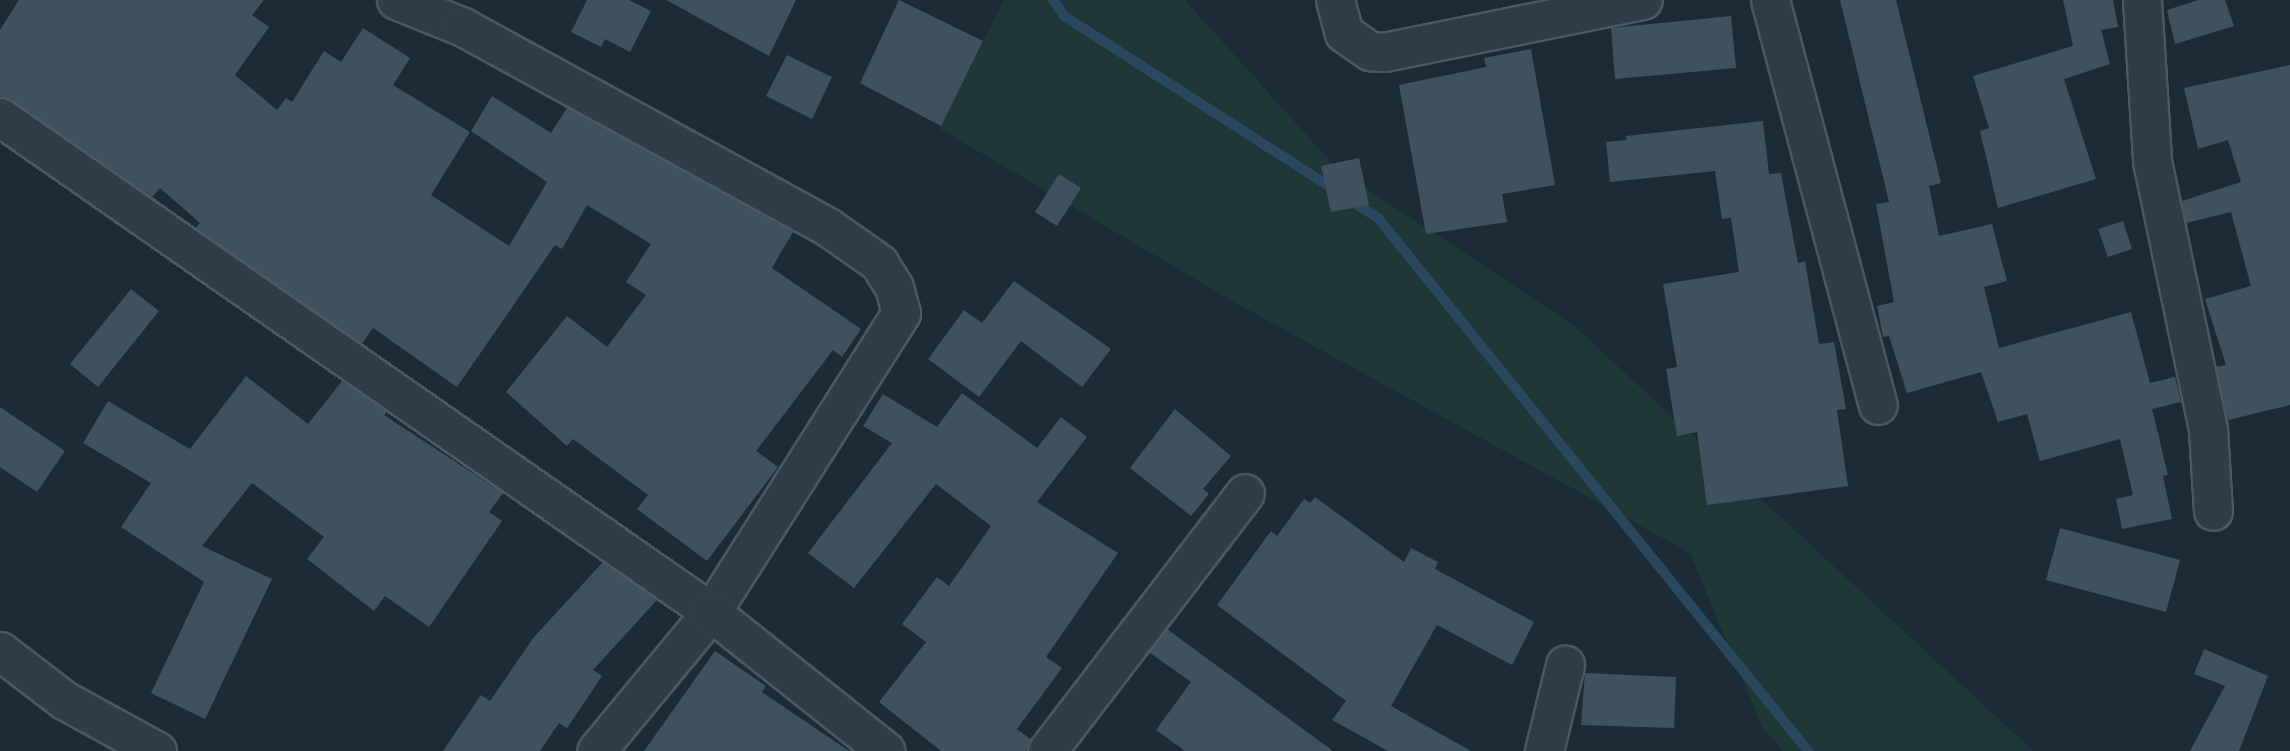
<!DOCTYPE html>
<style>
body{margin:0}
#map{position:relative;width:2290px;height:751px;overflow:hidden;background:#1d2b37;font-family:Montserrat,sans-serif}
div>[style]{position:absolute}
.green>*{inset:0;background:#1f3837}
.stream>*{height:10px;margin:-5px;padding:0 5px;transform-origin:5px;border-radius:5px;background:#2c485e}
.building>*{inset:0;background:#3f515f}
.roads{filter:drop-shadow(2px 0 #4b5862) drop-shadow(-2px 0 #4b5862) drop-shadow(0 2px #4b5862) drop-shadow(0 -2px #4b5862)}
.street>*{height:37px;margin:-18.5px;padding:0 18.5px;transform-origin:18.5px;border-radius:18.5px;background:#303d47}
span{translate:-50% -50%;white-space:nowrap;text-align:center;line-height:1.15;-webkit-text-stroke:6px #16222b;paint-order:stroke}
</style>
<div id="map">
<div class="green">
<div style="clip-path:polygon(1004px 0,1185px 0,1338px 170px,1572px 324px,2033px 751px,1783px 751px,1763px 729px,1690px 553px,1236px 303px,939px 128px)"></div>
</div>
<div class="stream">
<div style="left:1053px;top:0;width:19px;rotate:55deg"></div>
<div style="left:1064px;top:16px;width:322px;rotate:32.7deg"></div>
<div style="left:1351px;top:201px;width:32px;rotate:32deg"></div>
<div style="left:1378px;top:218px;width:685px;rotate:51.1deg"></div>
</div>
<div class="building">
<div style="clip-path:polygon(19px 0,264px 0,252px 15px,269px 27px,235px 75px,277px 110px,286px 98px,292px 102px,324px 51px,341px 62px,363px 28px,410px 58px,393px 85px,470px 132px,431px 195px,509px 246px,547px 182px,471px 131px,492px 96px,551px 133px,567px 108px,793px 232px,772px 268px,861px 329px,842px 357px,833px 350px,756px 451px,778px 467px,707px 561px,637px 509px,648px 495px,573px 439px,567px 446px,506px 392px,567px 316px,607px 347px,646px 295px,626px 282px,651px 244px,587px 205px,562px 249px,555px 245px,457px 387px,373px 328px,362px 344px,196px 228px,200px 223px,160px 188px,152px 197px,12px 100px,0 96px,0 30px)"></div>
<div style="clip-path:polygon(587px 0,629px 0,651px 11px,630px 52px,605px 39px,601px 47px,571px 32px)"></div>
<div style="clip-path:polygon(666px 0,796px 0,769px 56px)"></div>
<div style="clip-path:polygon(899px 0,983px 41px,941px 126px,860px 83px)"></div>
<div style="clip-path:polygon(1840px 0,1896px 0,1941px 183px,1929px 186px,1939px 236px,1992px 224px,2007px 281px,1984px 287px,1999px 348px,2131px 312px,2150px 383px,2175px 377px,2181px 402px,2152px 409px,2168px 475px,2163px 476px,2172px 519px,2122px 529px,2116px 499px,2133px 495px,2120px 439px,2040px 461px,2027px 414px,1998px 422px,1981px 372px,1907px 393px,1889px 336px,1883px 337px,1877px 306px,1894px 302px,1876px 204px,1889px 202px)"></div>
<div style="clip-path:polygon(2063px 0,2113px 0,2118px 27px,2101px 30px,2110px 64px,2064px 79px,2096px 179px,1998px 208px,1980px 131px,1989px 128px,1973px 76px,2073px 46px)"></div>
<div style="clip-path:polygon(2199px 0,2225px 0,2234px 26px,2175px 44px,2167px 10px)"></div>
<div style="clip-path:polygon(1731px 16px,1736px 68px,1615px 79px,1611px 28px)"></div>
<div style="clip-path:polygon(1531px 49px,1555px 185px,1502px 194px,1507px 222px,1426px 234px,1399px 85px,1486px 67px,1484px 58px)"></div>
<div style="clip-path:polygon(787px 55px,832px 77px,812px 119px,766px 96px)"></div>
<div style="clip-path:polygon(2290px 65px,2290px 405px,2228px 420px,2216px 367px,2226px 365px,2205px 299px,2251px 286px,2231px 212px,2186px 223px,2182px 201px,2241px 182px,2228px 140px,2198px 149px,2184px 88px)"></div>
<div style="clip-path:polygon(1763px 121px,1769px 174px,1781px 173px,1798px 263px,1805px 261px,1819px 344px,1834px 342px,1846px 409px,1837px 410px,1848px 486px,1707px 505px,1697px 432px,1677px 436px,1666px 369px,1677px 367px,1663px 284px,1739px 272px,1731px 218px,1722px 219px,1715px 171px,1610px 182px,1606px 142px,1627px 140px,1626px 136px)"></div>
<div style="clip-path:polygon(1359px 158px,1369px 205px,1331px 212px,1321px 166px)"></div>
<div style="clip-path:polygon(1059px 174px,1081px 188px,1057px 226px,1035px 212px)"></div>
<div style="clip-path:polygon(2123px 221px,2132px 249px,2108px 257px,2098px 229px)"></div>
<div style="clip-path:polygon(1014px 281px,1111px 349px,1082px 387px,1021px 341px,979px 397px,928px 359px,964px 310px,982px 323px)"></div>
<div style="clip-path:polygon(131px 289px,159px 311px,98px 387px,70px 364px)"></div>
<div style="clip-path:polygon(246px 376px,308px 424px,342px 381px,387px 412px,384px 415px,503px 493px,489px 512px,502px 521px,429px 627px,385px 596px,374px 611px,307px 559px,324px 537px,252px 483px,202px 546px,272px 579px,205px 719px,151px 693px,204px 582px,121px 527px,151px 483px,83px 443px,108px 401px,190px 449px)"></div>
<div style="clip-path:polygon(962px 393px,1037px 448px,1061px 417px,1087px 437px,1037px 502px,1118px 553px,1046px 657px,1062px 668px,1017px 729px,1030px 739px,1026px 751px,941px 751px,879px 702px,926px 642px,902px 624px,937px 577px,949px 586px,991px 526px,936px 484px,854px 588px,808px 553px,892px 443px,863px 426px,883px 394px,937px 427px)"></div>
<div style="clip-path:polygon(0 407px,65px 451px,37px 492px,0 467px)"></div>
<div style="clip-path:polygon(1175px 409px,1231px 456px,1203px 489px,1209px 494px,1191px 516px,1130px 468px)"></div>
<div style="clip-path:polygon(1315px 497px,1404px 562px,1411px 548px,1438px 562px,1435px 569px,1534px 622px,1512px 665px,1437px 625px,1391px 706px,1471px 751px,1388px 751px,1332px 720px,1346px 701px,1217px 605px,1271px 531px,1277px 536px,1304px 499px,1310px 503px)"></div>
<div style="clip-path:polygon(2060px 528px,2180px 560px,2166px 612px,2046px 580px)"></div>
<div style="clip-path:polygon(603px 562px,657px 600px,593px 670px,602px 676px,567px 728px,559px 723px,540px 751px,443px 751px,481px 695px,490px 701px,534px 637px)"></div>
<div style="clip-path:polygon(1167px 629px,1333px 751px,1185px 751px,1156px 730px,1191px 682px,1149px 652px)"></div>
<div style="clip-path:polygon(2204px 649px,2268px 676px,2239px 751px,2190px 751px,2225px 686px,2194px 674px)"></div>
<div style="clip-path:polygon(715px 651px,766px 686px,762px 692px,849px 751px,644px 751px)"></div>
<div style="clip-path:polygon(1585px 673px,1676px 677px,1674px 728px,1581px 725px)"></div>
</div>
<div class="roads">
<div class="street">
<div style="left:396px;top:0;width:72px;rotate:21.9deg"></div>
<div style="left:463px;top:27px;width:416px;rotate:28.7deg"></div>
<div style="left:828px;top:227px;width:62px;rotate:35.2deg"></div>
<div style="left:879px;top:263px;width:28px;rotate:58deg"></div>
<div style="left:894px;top:287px;width:27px;rotate:75deg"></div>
<div style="left:901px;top:313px;width:354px;rotate:122.4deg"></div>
<div style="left:711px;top:612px;width:180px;rotate:129.6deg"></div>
<div style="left:1335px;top:0;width:34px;rotate:75deg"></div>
<div style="left:1344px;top:33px;width:32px;rotate:35deg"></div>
<div style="left:1370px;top:51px;width:14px;rotate:4deg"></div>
<div style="left:1384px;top:52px;width:264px;rotate:-11.4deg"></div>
<div style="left:1770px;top:0;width:419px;rotate:75.1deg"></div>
<div style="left:2142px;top:0;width:161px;rotate:86.4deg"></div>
<div style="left:2152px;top:161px;width:275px;rotate:78.2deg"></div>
<div style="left:2208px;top:430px;width:81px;rotate:86.5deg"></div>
<div style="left:0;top:117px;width:866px;rotate:34.85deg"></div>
<div style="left:711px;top:612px;width:223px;rotate:38.5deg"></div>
<div style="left:0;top:651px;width:81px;rotate:37.4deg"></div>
<div style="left:64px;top:700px;width:106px;rotate:28.7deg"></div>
<div style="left:1047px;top:751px;width:325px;rotate:-52.5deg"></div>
<div style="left:1544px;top:751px;width:89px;rotate:-76.3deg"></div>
</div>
</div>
</div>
